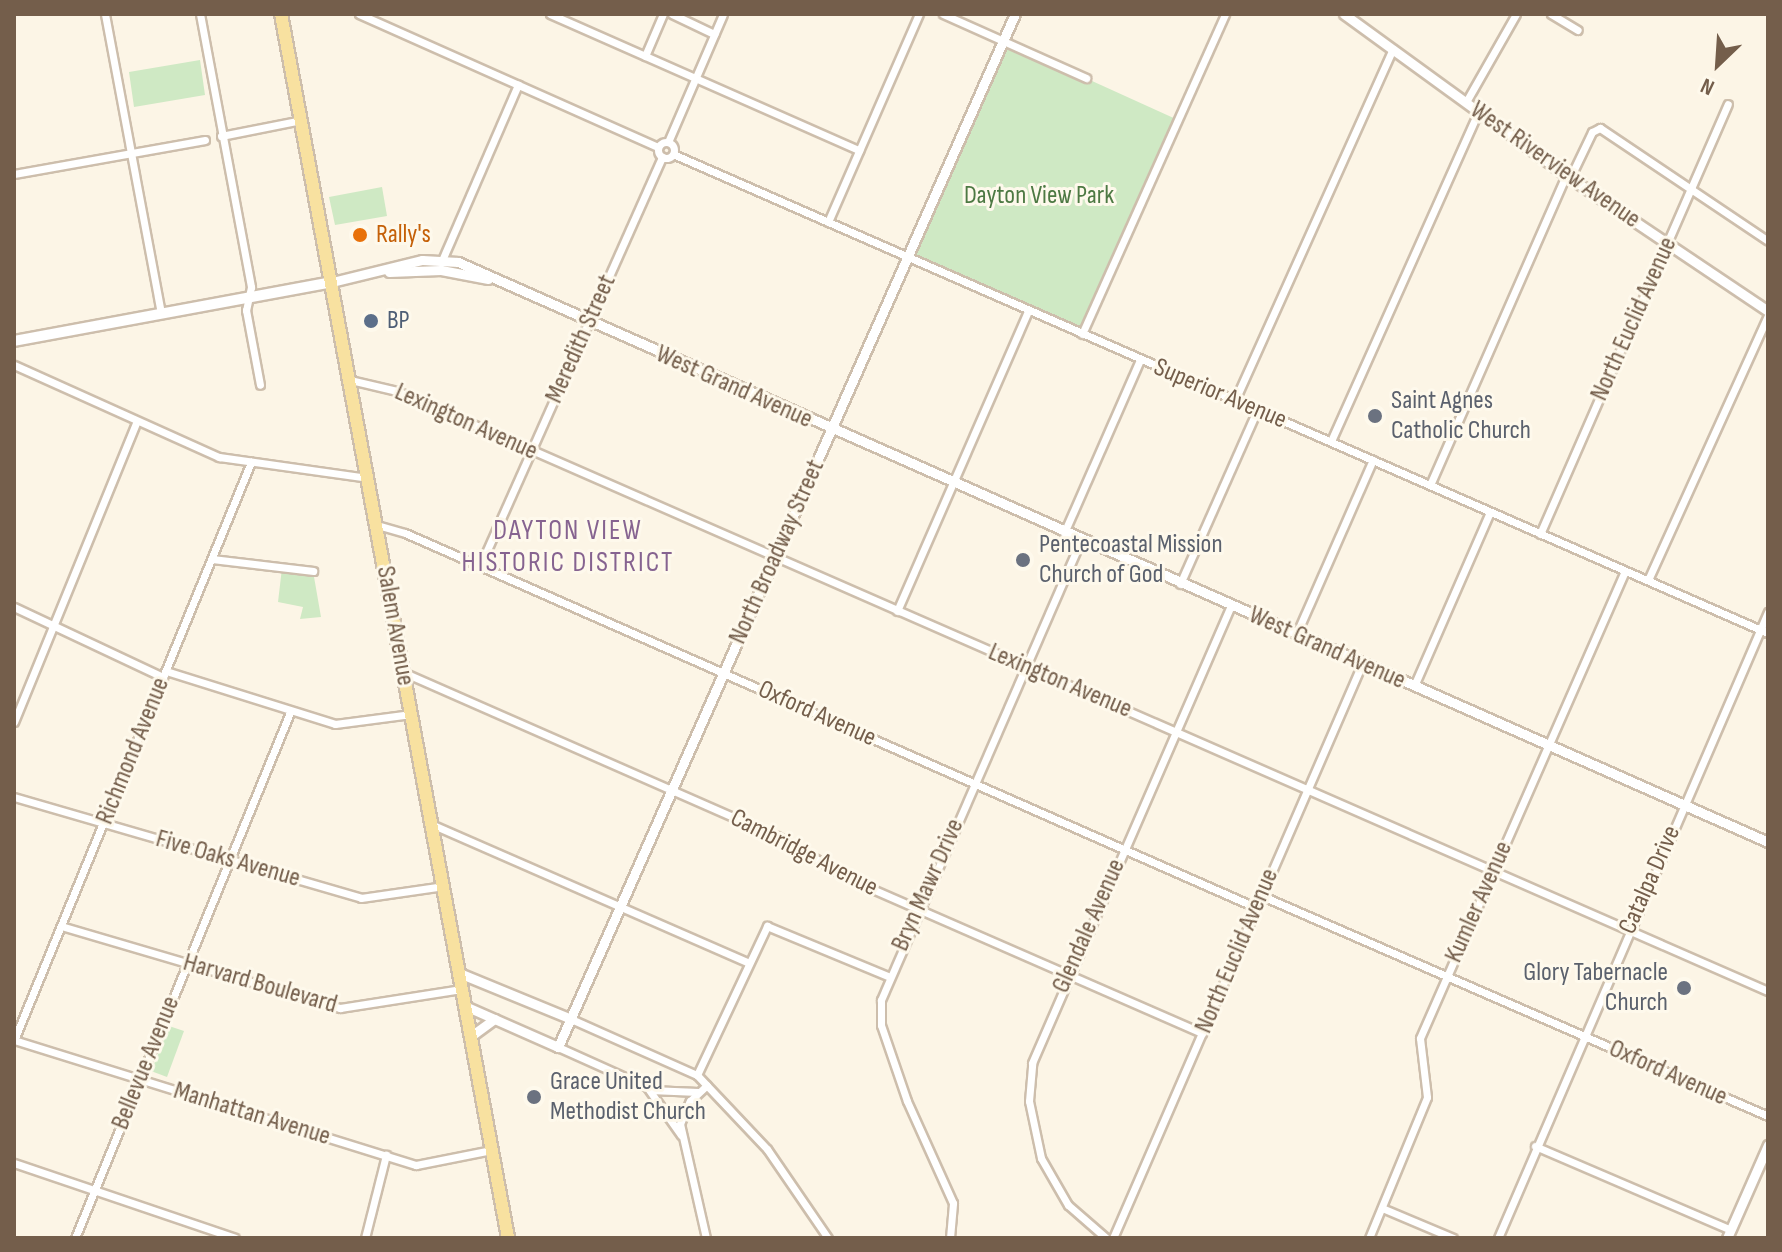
<!DOCTYPE html>
<style>
body{margin:0}
#map{position:relative;width:1782px;height:1252px;overflow:hidden;background:#fcf5e6;font-family:"Sofia Sans Condensed",sans-serif}
div>[style]{position:absolute}
.green>*{inset:0;background:#cfe9c4}
.roads{filter:drop-shadow(2px 0 #cdbeac) drop-shadow(-2px 0 #cdbeac) drop-shadow(0 2px #cdbeac) drop-shadow(0 -2px #cdbeac)}
.minor>*{height:7px;margin:-3.5px;padding:0 3.5px;transform-origin:3.5px;border-radius:3.5px;background:#fff}
.minor>.ring{margin:-3.5px;padding:0;box-sizing:content-box;background:none;border:7px solid #fff;border-radius:50%}
.tertiary>*{height:9px;margin:-4.5px;padding:0 4.5px;transform-origin:4.5px;border-radius:4.5px;background:#fff}
.secondary>*{height:10px;margin:-5px;padding:0 5px;transform-origin:5px;border-radius:5px;background:#fff}
.primary>*{height:12px;margin:-6px;padding:0 6px;transform-origin:6px;border-radius:6px;background:#f8e1a0}
.dots>*{width:22px;height:22px;translate:-50% -50%;box-sizing:border-box;border:4px solid #fef9ec;border-radius:50%}
span{translate:-50% -50%;white-space:nowrap;text-align:center;line-height:1.15;-webkit-text-stroke:6px #fef9ec;paint-order:stroke}
.street-label{font-size:26px;color:#745e4b}
.park-label{font-size:26px;color:#4d7943}
.food-label{font-size:26px;color:#c56008}
.left{translate:0 -50%;text-align:left}
.service-label{font-size:26px;color:#4e5e75}
.worship-label{font-size:26px;color:#5b616d}
.right{translate:-100% -50%;text-align:right}
.neighbourhood-label{font-size:28px;color:#866390;letter-spacing:2px}
.frame{position:absolute;inset:0;border:16px solid #745e4b;pointer-events:none}
.north{position:absolute;left:1678px;top:24px;width:80px;height:80px;-webkit-text-stroke:6px #fef9ec;paint-order:stroke;rotate:205deg;font-size:22px;font-weight:700;line-height:32px;text-align:center;color:#745e4b}
.north::after{content:'';display:block;margin:auto;width:28px;height:36px;background:#745e4b;clip-path:polygon(50% 0,100% 100%,50% 72%,0 100%)}
</style>
<div id="map">
<div class="green">
<div style="clip-path:polygon(1004px 41px,1178px 120px,1082px 334px,906px 256px)"></div>
<div style="clip-path:polygon(200px 60px,205px 95px,134px 107px,129px 72px)"></div>
<div style="clip-path:polygon(382px 187px,387px 216px,335px 225px,329px 197px)"></div>
<div style="clip-path:polygon(282px 568px,313px 571px,321px 617px,300px 619px,303px 607px,278px 602px)"></div>
<div style="clip-path:polygon(169px 1026px,184px 1031px,167px 1077px,151px 1071px)"></div>
</div>
<div class="roads">
<div class="minor">
<div style="left:105px;top:14px;width:304px;rotate:79.4deg"></div>
<div style="left:200px;top:14px;width:278px;rotate:79.4deg"></div>
<div style="left:251px;top:287px;width:24px;rotate:102deg"></div>
<div style="left:246px;top:310px;width:76px;rotate:79.4deg"></div>
<div style="left:359px;top:14px;width:327px;rotate:24deg"></div>
<div style="left:550px;top:14px;width:338px;rotate:23.8deg"></div>
<div style="left:672px;top:14px;width:47px;rotate:25.5deg"></div>
<div style="left:943px;top:14px;width:157px;rotate:24.1deg"></div>
<div style="left:1551px;top:14px;width:31px;rotate:31deg"></div>
<div style="left:645px;top:56px;width:46px;rotate:-66.8deg"></div>
<div style="left:1466px;top:102px;width:101px;rotate:-60.4deg"></div>
<div style="left:221px;top:136px;width:83px;rotate:-11.2deg"></div>
<div style="left:668px;top:142px;width:139px;rotate:-66.7deg"></div>
<div class="ring" style="left:658px;top:142px;width:9px;height:9px"></div>
<div style="left:673px;top:154px;width:1195px;rotate:23.63deg"></div>
<div style="left:14px;top:174px;width:194px;rotate:-10.1deg"></div>
<div style="left:1570px;top:178px;width:51px;rotate:-64.4deg"></div>
<div style="left:1592px;top:132px;width:9px;rotate:-27deg"></div>
<div style="left:1600px;top:128px;width:202px;rotate:33.9deg"></div>
<div style="left:828px;top:222px;width:227px;rotate:-66.4deg"></div>
<div style="left:443px;top:258px;width:189px;rotate:-66.6deg"></div>
<div style="left:1082px;top:334px;width:350px;rotate:-65.9deg"></div>
<div style="left:14px;top:365px;width:225px;rotate:24.2deg"></div>
<div style="left:219px;top:457px;width:150px;rotate:8deg"></div>
<div style="left:350px;top:380px;width:48px;rotate:13.2deg"></div>
<div style="left:397px;top:391px;width:1497px;rotate:23.64deg"></div>
<div style="left:1235px;top:400px;width:385px;rotate:-65.8deg"></div>
<div style="left:1331px;top:441px;width:360px;rotate:-65.9deg"></div>
<div style="left:1430px;top:485px;width:339px;rotate:-66.3deg"></div>
<div style="left:377px;top:525px;width:29px;rotate:16deg"></div>
<div style="left:405px;top:533px;width:929px;rotate:23.75deg"></div>
<div style="left:1064px;top:533px;width:189px;rotate:-66.3deg"></div>
<div style="left:1540px;top:534px;width:469px;rotate:-66.4deg"></div>
<div style="left:212px;top:559px;width:102px;rotate:6.8deg"></div>
<div style="left:480px;top:566px;width:448px;rotate:-66deg"></div>
<div style="left:1648px;top:580px;width:291px;rotate:-65.6deg"></div>
<div style="left:1180px;top:584px;width:190px;rotate:-66.1deg"></div>
<div style="left:14px;top:607px;width:165px;rotate:25.2deg"></div>
<div style="left:897px;top:611px;width:327px;rotate:-66.4deg"></div>
<div style="left:1296px;top:635px;width:191px;rotate:-66.3deg"></div>
<div style="left:166px;top:671px;width:177px;rotate:17.4deg"></div>
<div style="left:335px;top:724px;width:77px;rotate:-7.5deg"></div>
<div style="left:405px;top:673px;width:406px;rotate:23.7deg"></div>
<div style="left:777px;top:836px;width:89px;rotate:30.3deg"></div>
<div style="left:854px;top:881px;width:380px;rotate:23.6deg"></div>
<div style="left:1414px;top:686px;width:190px;rotate:-66.4deg"></div>
<div style="left:14px;top:722px;width:325px;rotate:-67.8deg"></div>
<div style="left:14px;top:797px;width:361px;rotate:16.2deg"></div>
<div style="left:361px;top:898px;width:84px;rotate:-8.2deg"></div>
<div style="left:431px;top:824px;width:345px;rotate:23.6deg"></div>
<div style="left:1260px;top:895px;width:554px;rotate:23.51deg"></div>
<div style="left:61px;top:926px;width:291px;rotate:16.4deg"></div>
<div style="left:340px;top:1008px;width:123px;rotate:-8.9deg"></div>
<div style="left:571px;top:1019px;width:138px;rotate:24deg"></div>
<div style="left:697px;top:1075px;width:102px;rotate:46.6deg"></div>
<div style="left:767px;top:1149px;width:108px;rotate:55.6deg"></div>
<div style="left:14px;top:1040px;width:625px;rotate:-67.7deg"></div>
<div style="left:14px;top:1040px;width:421px;rotate:17.3deg"></div>
<div style="left:416px;top:1165px;width:77px;rotate:-11.2deg"></div>
<div style="left:558px;top:1047px;width:98px;rotate:24.2deg"></div>
<div style="left:647px;top:1087px;width:59px;rotate:54.7deg"></div>
<div style="left:697px;top:1075px;width:165px;rotate:-64.8deg"></div>
<div style="left:767px;top:926px;width:131px;rotate:22.5deg"></div>
<div style="left:650px;top:1090px;width:48px;rotate:2.4deg"></div>
<div style="left:1535px;top:1146px;width:213px;rotate:23.2deg"></div>
<div style="left:14px;top:1163px;width:233px;rotate:18.7deg"></div>
<div style="left:1382px;top:1208px;width:77px;rotate:22.9deg"></div>
<div style="left:75px;top:1238px;width:570px;rotate:-67.75deg"></div>
<div style="left:365px;top:1238px;width:86px;rotate:-75.8deg"></div>
<div style="left:706px;top:1238px;width:117px;rotate:-102.8deg"></div>
<div style="left:680px;top:1124px;width:25px;rotate:-67deg"></div>
<div style="left:690px;top:1101px;width:23px;rotate:-43deg"></div>
<div style="left:950px;top:1238px;width:35px;rotate:-85deg"></div>
<div style="left:953px;top:1203px;width:112px;rotate:-114.3deg"></div>
<div style="left:907px;top:1101px;width:80px;rotate:-108.9deg"></div>
<div style="left:881px;top:1025px;width:25px;rotate:-90deg"></div>
<div style="left:881px;top:1000px;width:502px;rotate:-66.5deg"></div>
<div style="left:1106px;top:1238px;width:50px;rotate:-139deg"></div>
<div style="left:1068px;top:1205px;width:54px;rotate:-119.9deg"></div>
<div style="left:1041px;top:1158px;width:58px;rotate:-101.9deg"></div>
<div style="left:1029px;top:1101px;width:38px;rotate:-85deg"></div>
<div style="left:1032px;top:1063px;width:498px;rotate:-66.5deg"></div>
<div style="left:1113px;top:1238px;width:626px;rotate:-66.55deg"></div>
<div style="left:1369px;top:1238px;width:152px;rotate:-67.6deg"></div>
<div style="left:1427px;top:1097px;width:59px;rotate:-96.8deg"></div>
<div style="left:1420px;top:1038px;width:510px;rotate:-66.3deg"></div>
<div style="left:1498px;top:1238px;width:682px;rotate:-66.67deg"></div>
</div>
<div class="tertiary">
<div style="left:1344px;top:14px;width:279px;rotate:36deg"></div>
<div style="left:1570px;top:178px;width:239px;rotate:33.9deg"></div>
<div style="left:389px;top:272px;width:52px;rotate:-2.2deg"></div>
<div style="left:441px;top:270px;width:48px;rotate:10.8deg"></div>
<div style="left:332px;top:282px;width:93px;rotate:-13.7deg"></div>
<div style="left:422px;top:260px;width:36px;rotate:3deg"></div>
<div style="left:458px;top:262px;width:1433px;rotate:23.88deg"></div>
<div style="left:459px;top:973px;width:121px;rotate:22.3deg"></div>
<div style="left:465px;top:1006px;width:102px;rotate:23.8deg"></div>
<div style="left:558px;top:1047px;width:1130px;rotate:-66.14deg"></div>
<div style="left:471px;top:1036px;width:29px;rotate:-36deg"></div>
<div style="left:1727px;top:1238px;width:102px;rotate:-66.2deg"></div>
</div>
<div class="secondary">
<div style="left:14px;top:341px;width:323px;rotate:-10.5deg"></div>
</div>
<div class="primary">
<div style="left:281px;top:14px;width:1245px;rotate:79.49deg"></div>
</div>
</div>
<div class="dots">
<div style="left:360px;top:235px;background:#e8710a"></div>
<div style="left:371px;top:321px;background:#5c6f8a"></div>
<div style="left:1375px;top:416px;background:#6b7280"></div>
<div style="left:1023px;top:560px;background:#6b7280"></div>
<div style="left:1684px;top:988px;background:#6b7280"></div>
<div style="left:534px;top:1097px;background:#6b7280"></div>
</div>
<div class="street-label">
<span style="left:1555px;top:165px;rotate:35deg">West Riverview Avenue</span>
<span style="left:1634px;top:319px;rotate:-66deg">North Euclid Avenue</span>
<span style="left:581px;top:339px;rotate:-66deg">Meredith Street</span>
<span style="left:734px;top:387px;rotate:24deg">West Grand Avenue</span>
<span style="left:1220px;top:394px;rotate:23deg">Superior Avenue</span>
<span style="left:466px;top:422px;rotate:24deg">Lexington Avenue</span>
<span style="left:777px;top:552px;rotate:-66deg">North Broadway Street</span>
<span style="left:395px;top:626px;rotate:80deg">Salem Avenue</span>
<span style="left:1327px;top:648px;rotate:24deg">West Grand Avenue</span>
<span style="left:1060px;top:681px;rotate:23deg">Lexington Avenue</span>
<span style="left:817px;top:714px;rotate:24deg">Oxford Avenue</span>
<span style="left:133px;top:751px;rotate:-68deg">Richmond Avenue</span>
<span style="left:804px;top:853px;rotate:27deg">Cambridge Avenue</span>
<span style="left:228px;top:859px;rotate:16deg">Five Oaks Avenue</span>
<span style="left:1650px;top:880px;rotate:-66deg">Catalpa Drive</span>
<span style="left:928px;top:885px;rotate:-66deg">Bryn Mawr Drive</span>
<span style="left:1479px;top:902px;rotate:-66deg">Kumler Avenue</span>
<span style="left:1089px;top:926px;rotate:-66deg">Glendale Avenue</span>
<span style="left:1237px;top:951px;rotate:-67deg">North Euclid Avenue</span>
<span style="left:260px;top:984px;rotate:16deg">Harvard Boulevard</span>
<span style="left:146px;top:1063px;rotate:-68deg">Bellevue Avenue</span>
<span style="left:1668px;top:1073px;rotate:24deg">Oxford Avenue</span>
<span style="left:252px;top:1114px;rotate:17deg">Manhattan Avenue</span>
</div>
<div class="park-label">
<span style="left:1039px;top:196px">Dayton View Park</span>
</div>
<div class="food-label">
<span class="left" style="left:376px;top:235px">Rally's</span>
</div>
<div class="service-label">
<span class="left" style="left:387px;top:321px">BP</span>
</div>
<div class="worship-label">
<span class="left" style="left:1391px;top:416px">Saint Agnes<br>Catholic Church</span>
<span class="left" style="left:1039px;top:560px">Pentecoastal Mission<br>Church of God</span>
<span class="right" style="left:1668px;top:988px">Glory Tabernacle<br>Church</span>
<span class="left" style="left:550px;top:1097px">Grace United<br>Methodist Church</span>
</div>
<div class="neighbourhood-label">
<span style="left:568px;top:547px">DAYTON VIEW<br>HISTORIC DISTRICT</span>
</div>
<div class="frame"></div>
<div class="north">N</div>
</div>
